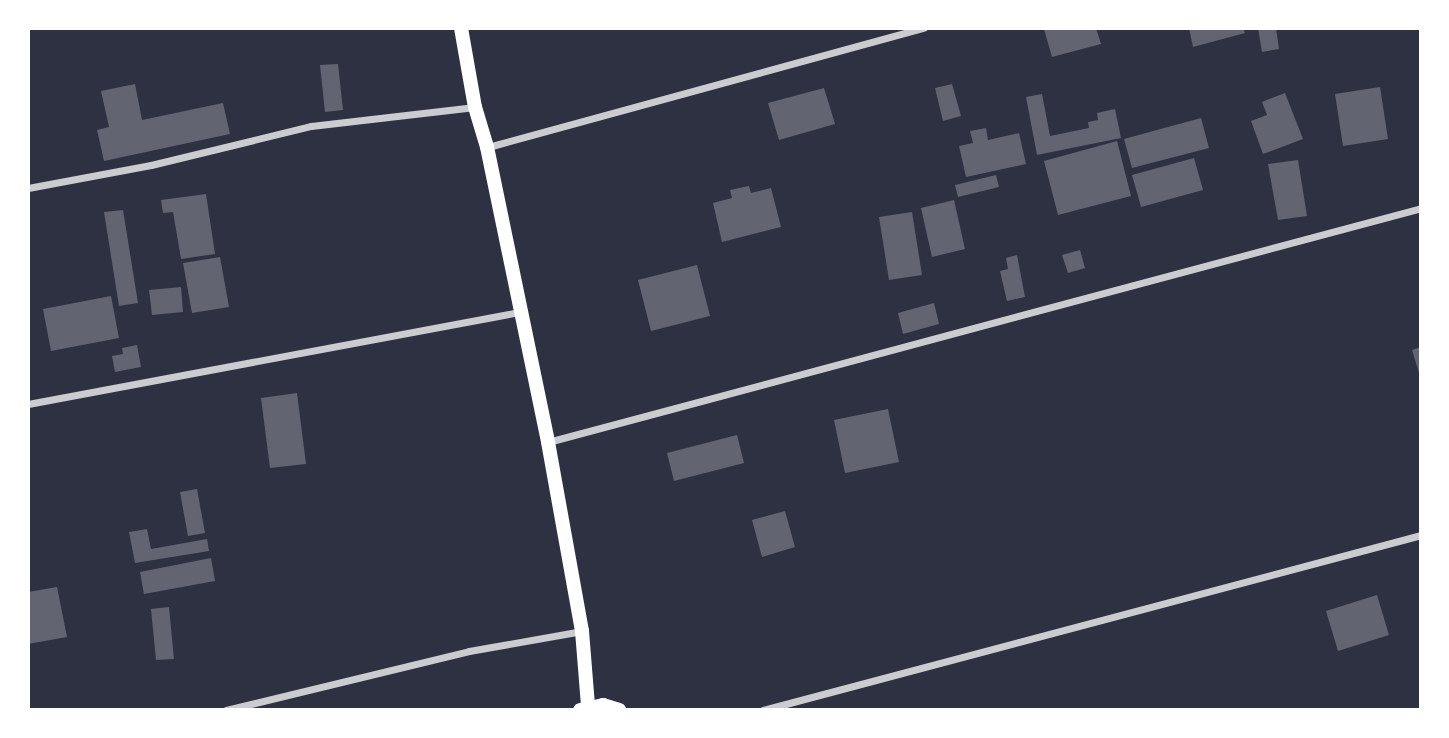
<!DOCTYPE html>
<style>
body{margin:0}
#map{position:relative;width:1449px;height:738px;overflow:hidden;background:#2d3142;font-family:"Exo 2",sans-serif}
div>[style]{position:absolute}
.building>*{inset:0;background:#626471}
.minor>*{height:7px;margin:-3.5px;padding:0 3.5px;transform-origin:3.5px;border-radius:3.5px;background:#caccd0}
.secondary>*{height:14px;margin:-7px;padding:0 7px;transform-origin:7px;border-radius:7px;background:#fff}
span{translate:-50% -50%;white-space:nowrap;text-align:center;line-height:1.15;-webkit-text-stroke:5px #fff;paint-order:stroke}
.frame{position:absolute;inset:0;border:30px solid #fff;pointer-events:none}
</style>
<div id="map">
<div class="building">
<div style="clip-path:polygon(1096px 28px,1101px 44px,1052px 57px,1044px 29px)"></div>
<div style="clip-path:polygon(1189px 28px,1243px 28px,1245px 33px,1193px 47px)"></div>
<div style="clip-path:polygon(1258px 28px,1276px 28px,1279px 49px,1262px 52px)"></div>
<div style="clip-path:polygon(338px 64px,343px 110px,325px 112px,320px 65px)"></div>
<div style="clip-path:polygon(135px 84px,142px 120px,223px 103px,230px 134px,104px 161px,97px 130px,109px 127px,101px 91px)"></div>
<div style="clip-path:polygon(952px 84px,961px 116px,943px 121px,935px 88px)"></div>
<div style="clip-path:polygon(1380px 87px,1388px 139px,1343px 146px,1335px 94px)"></div>
<div style="clip-path:polygon(824px 88px,835px 124px,779px 140px,768px 103px)"></div>
<div style="clip-path:polygon(1285px 93px,1303px 139px,1263px 154px,1251px 121px,1267px 115px,1262px 102px)"></div>
<div style="clip-path:polygon(1042px 94px,1050px 136px,1089px 128px,1088px 122px,1098px 120px,1097px 113px,1115px 109px,1121px 138px,1037px 155px,1026px 97px)"></div>
<div style="clip-path:polygon(1201px 118px,1209px 148px,1132px 168px,1124px 139px)"></div>
<div style="clip-path:polygon(986px 128px,988px 140px,1019px 133px,1026px 164px,966px 177px,959px 146px,973px 143px,970px 131px)"></div>
<div style="clip-path:polygon(1117px 141px,1131px 196px,1058px 215px,1044px 161px)"></div>
<div style="clip-path:polygon(1194px 158px,1203px 190px,1141px 207px,1132px 175px)"></div>
<div style="clip-path:polygon(1298px 160px,1307px 216px,1278px 220px,1268px 164px)"></div>
<div style="clip-path:polygon(996px 175px,999px 187px,958px 197px,955px 185px)"></div>
<div style="clip-path:polygon(749px 186px,751px 193px,771px 188px,781px 227px,722px 242px,713px 203px,732px 198px,730px 190px)"></div>
<div style="clip-path:polygon(206px 194px,215px 254px,181px 259px,173px 212px,163px 213px,161px 200px)"></div>
<div style="clip-path:polygon(954px 200px,965px 249px,932px 257px,921px 208px)"></div>
<div style="clip-path:polygon(123px 210px,138px 303px,119px 306px,104px 212px)"></div>
<div style="clip-path:polygon(912px 212px,922px 275px,889px 280px,879px 217px)"></div>
<div style="clip-path:polygon(1080px 250px,1085px 268px,1068px 273px,1062px 255px)"></div>
<div style="clip-path:polygon(1017px 255px,1025px 297px,1007px 301px,1000px 271px,1008px 269px,1006px 258px)"></div>
<div style="clip-path:polygon(220px 257px,229px 307px,192px 313px,183px 263px)"></div>
<div style="clip-path:polygon(697px 265px,710px 316px,651px 331px,638px 280px)"></div>
<div style="clip-path:polygon(181px 287px,183px 312px,152px 315px,149px 290px)"></div>
<div style="clip-path:polygon(111px 296px,119px 338px,51px 351px,43px 309px)"></div>
<div style="clip-path:polygon(934px 303px,939px 324px,903px 334px,898px 313px)"></div>
<div style="clip-path:polygon(137px 345px,141px 367px,115px 372px,112px 356px,123px 354px,122px 348px)"></div>
<div style="clip-path:polygon(1421px 347px,1421px 376px,1420px 376px,1412px 350px)"></div>
<div style="clip-path:polygon(297px 393px,306px 464px,270px 468px,261px 398px)"></div>
<div style="clip-path:polygon(888px 409px,899px 462px,845px 473px,834px 420px)"></div>
<div style="clip-path:polygon(737px 435px,744px 463px,674px 481px,667px 453px)"></div>
<div style="clip-path:polygon(197px 489px,205px 533px,188px 536px,180px 492px)"></div>
<div style="clip-path:polygon(785px 511px,795px 547px,762px 557px,752px 520px)"></div>
<div style="clip-path:polygon(147px 529px,151px 549px,207px 539px,209px 551px,135px 563px,129px 532px)"></div>
<div style="clip-path:polygon(211px 558px,215px 581px,144px 594px,140px 572px)"></div>
<div style="clip-path:polygon(57px 587px,67px 637px,28px 644px,28px 592px)"></div>
<div style="clip-path:polygon(1377px 595px,1389px 635px,1338px 651px,1326px 611px)"></div>
<div style="clip-path:polygon(169px 607px,174px 659px,156px 660px,151px 609px)"></div>
</div>
<div class="minor">
<div style="left:488px;top:147px;width:452px;rotate:-15.3deg"></div>
<div style="left:28px;top:188px;width:125px;rotate:-10.6deg"></div>
<div style="left:151px;top:165px;width:165px;rotate:-13.7deg"></div>
<div style="left:311px;top:126px;width:165px;rotate:-6.6deg"></div>
<div style="left:28px;top:404px;width:500px;rotate:-10.6deg"></div>
<div style="left:548px;top:442px;width:904px;rotate:-15deg"></div>
<div style="left:226px;top:710px;width:250px;rotate:-13.6deg"></div>
<div style="left:469px;top:651px;width:115px;rotate:-10deg"></div>
<div style="left:763px;top:710px;width:681px;rotate:-14.89deg"></div>
</div>
<div class="secondary">
<div style="left:461px;top:28px;width:80px;rotate:80deg"></div>
<div style="left:475px;top:107px;width:42px;rotate:73.3deg"></div>
<div style="left:487px;top:147px;width:301px;rotate:78.3deg"></div>
<div style="left:548px;top:442px;width:192px;rotate:79.8deg"></div>
<div style="left:582px;top:631px;width:75px;rotate:85.4deg"></div>
<div style="left:580px;top:710px;width:24px;rotate:-12deg"></div>
<div style="left:603px;top:705px;width:17px;rotate:17deg"></div>
</div>
<div class="frame"></div>
</div>
